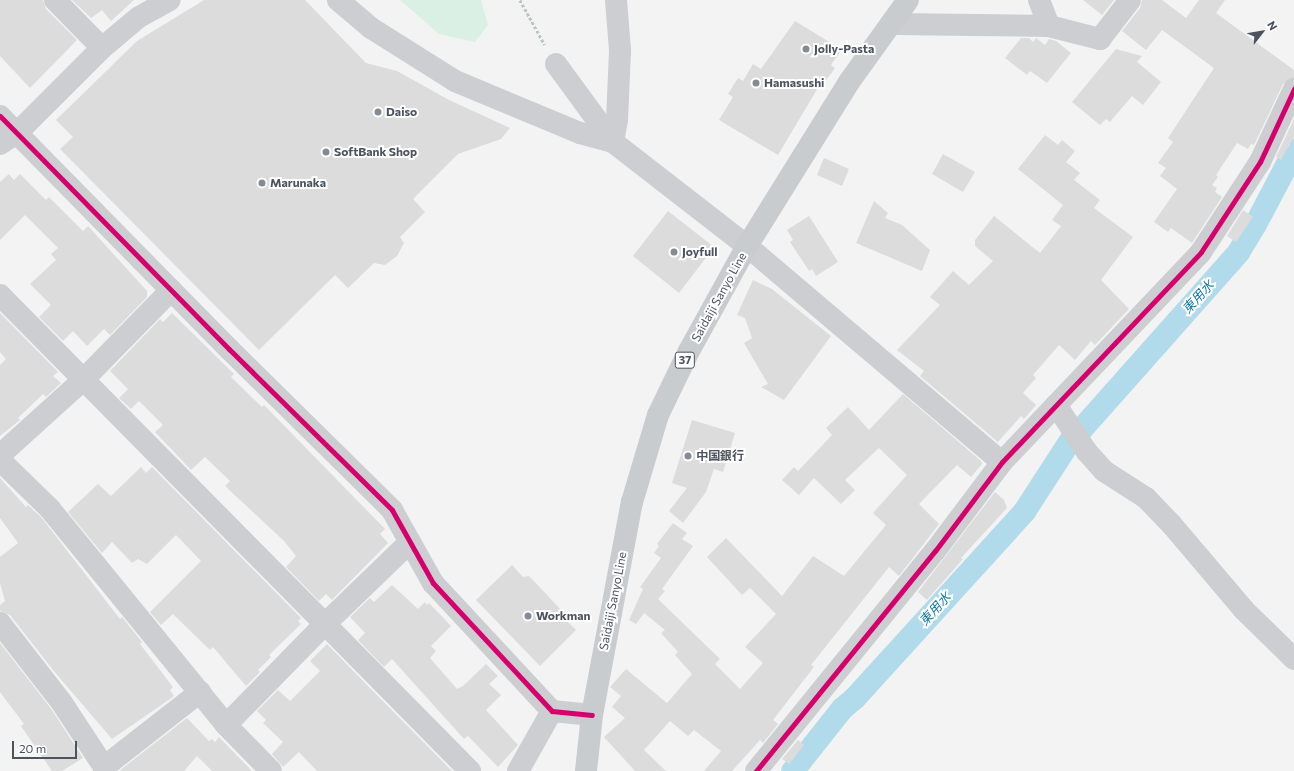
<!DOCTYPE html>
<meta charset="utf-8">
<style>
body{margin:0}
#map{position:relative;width:1294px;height:771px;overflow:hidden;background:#f3f3f3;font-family:Commissioner,"Noto Sans JP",sans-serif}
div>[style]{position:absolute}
.green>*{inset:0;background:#daf0e4}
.canal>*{height:23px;margin:-11.5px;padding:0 11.5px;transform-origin:11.5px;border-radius:11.5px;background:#b1daeb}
.building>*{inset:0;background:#dcdcdd}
.path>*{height:2.5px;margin-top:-1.25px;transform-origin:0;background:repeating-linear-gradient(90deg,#bcc6c3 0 3px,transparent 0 5px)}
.minor>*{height:22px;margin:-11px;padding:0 11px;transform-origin:11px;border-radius:11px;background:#cdced1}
.major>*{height:22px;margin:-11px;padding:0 11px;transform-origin:11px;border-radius:11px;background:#c9cccf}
.cycleway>*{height:5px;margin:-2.5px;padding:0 2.5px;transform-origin:2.5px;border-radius:2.5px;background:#d6006c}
.dots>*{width:11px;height:11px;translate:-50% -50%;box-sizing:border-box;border:2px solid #fff;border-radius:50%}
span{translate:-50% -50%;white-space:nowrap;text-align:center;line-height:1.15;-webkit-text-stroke:4px #fff;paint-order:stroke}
.shield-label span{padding:1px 3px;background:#fff;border:1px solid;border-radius:3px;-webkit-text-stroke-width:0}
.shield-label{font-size:11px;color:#4b535f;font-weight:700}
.poi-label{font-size:12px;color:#4b535f;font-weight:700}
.left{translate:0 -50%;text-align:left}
.street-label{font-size:12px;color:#4b535f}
.water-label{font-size:13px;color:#167ba6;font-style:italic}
.north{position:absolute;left:1242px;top:12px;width:40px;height:40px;-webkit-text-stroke:3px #fff;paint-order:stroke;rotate:59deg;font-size:11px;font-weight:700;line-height:16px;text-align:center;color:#4b535f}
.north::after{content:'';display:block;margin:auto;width:14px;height:18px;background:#4b535f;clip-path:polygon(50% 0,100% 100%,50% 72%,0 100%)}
.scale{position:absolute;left:12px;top:741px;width:65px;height:18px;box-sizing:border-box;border:2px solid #4b535f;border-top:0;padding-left:5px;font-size:12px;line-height:14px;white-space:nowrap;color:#4b535f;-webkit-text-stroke:3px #fff;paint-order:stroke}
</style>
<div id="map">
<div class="green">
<div style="clip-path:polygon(400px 0,481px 0,488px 25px,475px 42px,439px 34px)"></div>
</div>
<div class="canal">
<div style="left:1080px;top:430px;width:238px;rotate:-48.4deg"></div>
<div style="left:1238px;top:252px;width:33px;rotate:-59deg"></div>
<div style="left:1255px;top:224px;width:84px;rotate:-62.2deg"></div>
<div style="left:792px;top:771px;width:80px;rotate:-51.6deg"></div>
<div style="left:842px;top:708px;width:16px;rotate:-40deg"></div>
<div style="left:854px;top:698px;width:253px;rotate:-47.7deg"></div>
<div style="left:1024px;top:511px;width:85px;rotate:-57.1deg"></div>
</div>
<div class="building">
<div style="clip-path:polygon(0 0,43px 0,46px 9px,77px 40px,30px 88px,0 56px)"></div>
<div style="clip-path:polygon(72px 0,134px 0,111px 21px,102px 10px,91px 18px)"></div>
<div style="clip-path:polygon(204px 0,305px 0,366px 63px,397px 71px,449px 100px,510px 128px,501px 139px,458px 154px,413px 199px,425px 212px,400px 237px,404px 243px,397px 256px,385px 265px,374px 263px,348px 288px,335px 275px,259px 350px,60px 149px,73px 137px,56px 120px,137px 41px)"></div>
<div style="clip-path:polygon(1083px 0,1114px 0,1102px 15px)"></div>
<div style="clip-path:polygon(1142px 0,1162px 0,1186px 18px,1199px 0,1225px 0,1216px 13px,1294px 70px,1294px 77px,1283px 84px,1254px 145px,1251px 144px,1248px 149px,1237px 143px,1216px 175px,1218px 177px,1212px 185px,1217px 188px,1215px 192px,1222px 197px,1192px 243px,1171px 228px,1168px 232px,1154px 222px,1177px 189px,1160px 176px,1166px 168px,1158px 163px,1173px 142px,1168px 138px,1214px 68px,1162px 30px,1146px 50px,1122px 31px,1140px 8px)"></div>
<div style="clip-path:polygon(795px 21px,836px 46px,834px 48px,840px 52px,831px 65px,835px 68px,824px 83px,822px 81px,778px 155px,719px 120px,733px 97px,728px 94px,738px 78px,743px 81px,753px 64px,761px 69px)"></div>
<div style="clip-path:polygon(1021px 38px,1029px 38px,1033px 42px,1036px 38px,1045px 45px,1049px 39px,1056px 41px,1071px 53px,1047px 83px,1030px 71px,1027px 75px,1005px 58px)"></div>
<div style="clip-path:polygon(1116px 49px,1142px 56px,1137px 62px,1161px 82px,1143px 105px,1132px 96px,1110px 122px,1106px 119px,1100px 125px,1072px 102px)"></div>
<div style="clip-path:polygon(1294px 119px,1294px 137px,1281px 160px,1276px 157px)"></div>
<div style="clip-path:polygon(1045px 135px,1058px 145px,1062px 140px,1075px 151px,1066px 162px,1080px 173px,1074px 180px,1100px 200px,1094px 208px,1133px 237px,1101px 280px,1129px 309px,1095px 345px,1091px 341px,1075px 360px,1059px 345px,1033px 375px,1036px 378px,1023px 393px,1036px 405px,1024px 419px,1021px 416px,998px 442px,920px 376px,924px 371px,897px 350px,940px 305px,930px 297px,953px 271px,969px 285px,993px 261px,975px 246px,975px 240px,994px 216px,1040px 253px,1061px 226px,1052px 220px,1063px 205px,1018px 169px)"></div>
<div style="clip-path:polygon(943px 154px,975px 172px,963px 192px,932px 174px)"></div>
<div style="clip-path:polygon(824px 158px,849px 169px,842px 186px,817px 175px)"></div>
<div style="clip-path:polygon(9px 174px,14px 180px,20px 174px,46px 200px,49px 197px,83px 231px,88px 226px,147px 291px,147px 297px,110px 335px,104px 329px,87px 346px,73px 331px,63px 341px,39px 317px,51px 305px,30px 284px,56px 260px,51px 254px,58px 248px,25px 215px,0 240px,0 182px)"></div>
<div style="clip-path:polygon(874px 201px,888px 213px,885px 218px,902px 225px,930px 250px,922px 271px,856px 243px)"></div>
<div style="clip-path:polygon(1243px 210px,1253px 217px,1236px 242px,1227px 236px)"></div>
<div style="clip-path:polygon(668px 211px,714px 247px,679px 293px,633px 256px)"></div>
<div style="clip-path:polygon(809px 216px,838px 262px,816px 276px,812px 269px,809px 271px,790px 242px,793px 240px,787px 230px)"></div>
<div style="clip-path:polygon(753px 280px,772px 289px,831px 336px,784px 400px,761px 387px,768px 384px,744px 343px,752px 338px,745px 318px,737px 315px)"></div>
<div style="clip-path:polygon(0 313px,58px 372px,53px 376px,61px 383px,46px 397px,43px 394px,18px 418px,20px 420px,0 436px,0 365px,6px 359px,0 352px)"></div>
<div style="clip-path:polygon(172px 313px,234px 374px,231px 377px,262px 407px,264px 405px,385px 529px,380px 534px,388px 543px,332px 600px,326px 594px,319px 601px,286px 567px,296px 556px,284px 541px,225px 486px,230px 481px,205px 457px,191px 470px,155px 432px,163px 425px,139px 401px,131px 409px,119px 398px,128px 389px,110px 371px,160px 319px,163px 322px)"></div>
<div style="clip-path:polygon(903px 394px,981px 461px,982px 464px,971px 477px,957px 465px,919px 504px,939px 524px,899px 576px,889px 567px,811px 665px,814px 667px,773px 720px,778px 724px,763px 743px,760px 740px,732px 771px,704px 771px,721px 751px,694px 730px,688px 736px,670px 721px,644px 750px,666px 771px,635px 771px,604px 737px,625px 718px,612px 707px,621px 696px,610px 687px,626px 669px,667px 703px,692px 674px,675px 655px,678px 652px,661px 633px,665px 630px,644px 613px,636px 624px,629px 620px,643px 589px,640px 587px,661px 558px,654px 553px,659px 546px,657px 544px,673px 523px,687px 533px,682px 539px,693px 546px,662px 589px,665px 591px,658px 599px,720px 659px,715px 664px,740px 689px,763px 663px,745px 647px,776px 614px,750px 588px,742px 595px,707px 557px,726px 538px,782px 596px,813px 556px,844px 576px,886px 525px,873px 513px,907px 475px,879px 448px,845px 480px,855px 490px,841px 504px,814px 478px,799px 495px,782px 480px,794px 467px,798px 471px,832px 435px,826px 428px,848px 407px,869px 430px)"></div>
<div style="clip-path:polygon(692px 420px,735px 433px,723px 472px,714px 469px,706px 492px,683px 523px,669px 511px,687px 488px,672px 483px)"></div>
<div style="clip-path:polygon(141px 467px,146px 473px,152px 467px,301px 618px,298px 621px,301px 624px,269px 655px,271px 657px,258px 670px,260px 672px,246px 686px,213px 647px,210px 650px,173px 614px,161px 625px,150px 612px,201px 561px,176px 535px,147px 564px,138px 559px,132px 563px,112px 542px,102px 553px,68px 512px,98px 484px,111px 496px)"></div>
<div style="clip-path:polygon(0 478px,26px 507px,28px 505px,41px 517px,120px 619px,122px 617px,142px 642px,140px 644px,173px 687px,170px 690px,174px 696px,170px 699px,112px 739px,53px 670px,10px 615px,0 611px,0 605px,5px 601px,0 583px,0 557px,18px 543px,0 518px)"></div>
<div style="clip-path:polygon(995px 492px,1004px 500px,1007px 508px,961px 558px,963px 559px,927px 600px,918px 592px)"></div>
<div style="clip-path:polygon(512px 565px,523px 577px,529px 576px,564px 613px,565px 619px,576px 630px,540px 666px,476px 600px)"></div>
<div style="clip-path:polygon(392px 585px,418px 609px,425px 602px,427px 605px,429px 603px,451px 626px,431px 646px,436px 651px,430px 658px,457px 689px,463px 686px,486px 664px,498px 676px,489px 684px,501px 695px,486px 710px,518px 745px,498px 767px,468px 736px,464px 739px,392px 659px,384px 667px,358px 640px,365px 633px,350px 617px,370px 598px,374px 602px)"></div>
<div style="clip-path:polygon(0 643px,52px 710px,83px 758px,62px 771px,52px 771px,21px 726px,24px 724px,0 692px)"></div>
<div style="clip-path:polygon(327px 644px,367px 685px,452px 771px,317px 771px,299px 752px,283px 767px,272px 754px,283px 742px,263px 723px,266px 720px,257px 711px,278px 690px,290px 701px,320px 671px,310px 661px)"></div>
<div style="clip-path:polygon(187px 718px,209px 741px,212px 739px,215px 742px,219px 737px,252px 771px,212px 771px,197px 756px,184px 771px,119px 771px)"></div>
<div style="clip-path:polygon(798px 740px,804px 745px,789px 764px,782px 759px)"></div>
</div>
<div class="path">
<div style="left:520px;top:0;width:51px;rotate:60.9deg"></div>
</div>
<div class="minor">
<div style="left:55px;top:0;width:67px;rotate:45.6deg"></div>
<div style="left:338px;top:0;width:43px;rotate:40.3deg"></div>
<div style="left:371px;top:28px;width:99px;rotate:32.2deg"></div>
<div style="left:455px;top:81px;width:135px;rotate:22.6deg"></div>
<div style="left:580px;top:133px;width:34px;rotate:15deg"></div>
<div style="left:1039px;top:0;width:28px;rotate:69deg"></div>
<div style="left:891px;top:24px;width:158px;rotate:0.7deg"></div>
<div style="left:1049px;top:26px;width:53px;rotate:14.3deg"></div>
<div style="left:1100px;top:39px;width:49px;rotate:-52.4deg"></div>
<div style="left:556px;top:64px;width:97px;rotate:53.8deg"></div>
<div style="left:613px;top:142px;width:170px;rotate:37.8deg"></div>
<div style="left:747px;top:246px;width:334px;rotate:40.3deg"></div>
<div style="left:0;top:116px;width:327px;rotate:45.5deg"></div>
<div style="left:229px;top:349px;width:229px;rotate:44.6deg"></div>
<div style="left:392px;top:510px;width:84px;rotate:60.7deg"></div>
<div style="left:433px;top:583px;width:175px;rotate:47.1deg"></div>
<div style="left:552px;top:711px;width:40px;rotate:5.7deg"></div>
<div style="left:613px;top:142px;width:22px;rotate:-80deg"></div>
<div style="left:617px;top:120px;width:70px;rotate:-87.5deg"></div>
<div style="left:620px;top:50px;width:50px;rotate:-94.6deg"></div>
<div style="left:0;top:144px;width:20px;rotate:-33deg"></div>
<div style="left:17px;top:133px;width:120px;rotate:-45deg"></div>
<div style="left:102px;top:48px;width:48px;rotate:-40deg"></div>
<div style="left:139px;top:17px;width:35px;rotate:-29deg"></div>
<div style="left:0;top:295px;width:669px;rotate:45.36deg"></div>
<div style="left:1056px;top:405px;width:56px;rotate:56.6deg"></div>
<div style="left:1087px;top:452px;width:25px;rotate:48deg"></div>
<div style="left:1104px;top:471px;width:50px;rotate:32.7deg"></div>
<div style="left:1146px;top:498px;width:37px;rotate:46deg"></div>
<div style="left:1172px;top:525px;width:111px;rotate:49.7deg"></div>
<div style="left:1244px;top:610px;width:70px;rotate:44.4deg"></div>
<div style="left:0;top:455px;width:112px;rotate:-42.1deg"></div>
<div style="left:83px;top:380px;width:126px;rotate:-45.6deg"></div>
<div style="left:0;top:460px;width:70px;rotate:44.4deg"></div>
<div style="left:50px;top:509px;width:279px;rotate:50.8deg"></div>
<div style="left:226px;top:725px;width:64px;rotate:45.6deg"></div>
<div style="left:0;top:623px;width:101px;rotate:52.2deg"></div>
<div style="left:62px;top:703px;width:77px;rotate:56.7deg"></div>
<div style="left:104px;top:767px;width:122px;rotate:-38deg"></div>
<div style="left:226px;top:725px;width:141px;rotate:-45.6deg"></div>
<div style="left:325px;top:624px;width:118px;rotate:-44deg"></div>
<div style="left:518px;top:771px;width:69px;rotate:-60.5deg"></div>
<div style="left:756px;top:771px;width:284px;rotate:-50.9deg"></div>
<div style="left:935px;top:551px;width:111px;rotate:-53deg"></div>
<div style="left:1002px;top:462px;width:289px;rotate:-46.5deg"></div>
<div style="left:1201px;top:252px;width:108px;rotate:-56.8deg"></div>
<div style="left:1260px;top:162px;width:81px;rotate:-65deg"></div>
</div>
<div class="major">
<div style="left:586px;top:771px;width:56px;rotate:-83.9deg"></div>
<div style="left:592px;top:715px;width:217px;rotate:-79.4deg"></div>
<div style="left:632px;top:502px;width:91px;rotate:-73.4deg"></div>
<div style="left:658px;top:415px;width:71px;rotate:-64.2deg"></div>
<div style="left:689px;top:351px;width:120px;rotate:-61.1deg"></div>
<div style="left:747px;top:246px;width:193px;rotate:-58.1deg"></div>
<div style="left:849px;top:82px;width:101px;rotate:-54.3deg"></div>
</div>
<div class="cycleway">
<div style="left:0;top:116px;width:327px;rotate:45.5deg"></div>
<div style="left:229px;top:349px;width:229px;rotate:44.6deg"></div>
<div style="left:392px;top:510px;width:84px;rotate:60.7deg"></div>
<div style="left:433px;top:583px;width:175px;rotate:47.1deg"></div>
<div style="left:552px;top:711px;width:40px;rotate:5.7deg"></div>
<div style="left:756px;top:771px;width:284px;rotate:-50.9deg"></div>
<div style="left:935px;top:551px;width:111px;rotate:-53deg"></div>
<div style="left:1002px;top:462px;width:289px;rotate:-46.5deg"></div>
<div style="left:1201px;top:252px;width:108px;rotate:-56.8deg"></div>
<div style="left:1260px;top:162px;width:81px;rotate:-65deg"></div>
</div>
<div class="dots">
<div style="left:806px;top:49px;background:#868b93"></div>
<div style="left:756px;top:83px;background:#868b93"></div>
<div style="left:378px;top:112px;background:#868b93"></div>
<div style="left:326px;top:152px;background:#868b93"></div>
<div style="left:262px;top:183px;background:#868b93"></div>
<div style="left:674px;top:252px;background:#868b93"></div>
<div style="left:688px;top:456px;background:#868b93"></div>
<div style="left:528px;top:616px;background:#868b93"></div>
</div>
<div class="shield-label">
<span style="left:685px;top:360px">37</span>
</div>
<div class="poi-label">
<span class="left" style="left:814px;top:49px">Jolly-Pasta</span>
<span class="left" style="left:764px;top:83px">Hamasushi</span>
<span class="left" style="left:386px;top:112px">Daiso</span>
<span class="left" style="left:334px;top:152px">SoftBank Shop</span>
<span class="left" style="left:270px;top:183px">Marunaka</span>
<span class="left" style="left:682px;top:252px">Joyfull</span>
<span class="left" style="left:696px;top:456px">中国銀行</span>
<span class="left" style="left:536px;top:616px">Workman</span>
</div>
<div class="street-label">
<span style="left:719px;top:297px;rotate:-61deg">Saidaiji Sanyo Line</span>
<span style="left:613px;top:601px;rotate:-79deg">Saidaiji Sanyo Line</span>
</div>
<div class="water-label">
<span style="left:1198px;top:297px;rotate:-48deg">東用水</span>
<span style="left:935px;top:609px;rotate:-48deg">東用水</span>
</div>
<div class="north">N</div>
<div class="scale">20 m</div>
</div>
